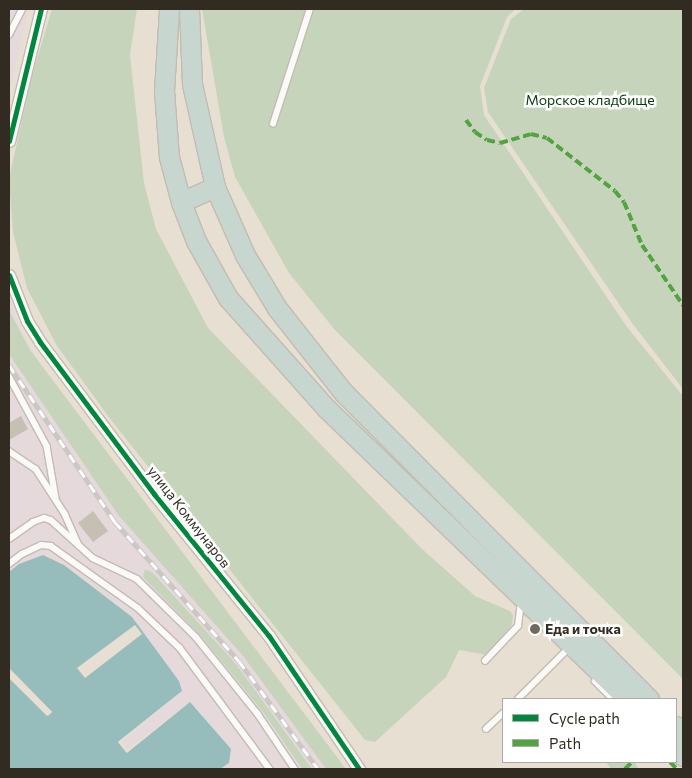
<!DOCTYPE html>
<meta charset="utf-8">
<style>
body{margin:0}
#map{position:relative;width:692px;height:778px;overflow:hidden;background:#e7dfd1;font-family:Commissioner,sans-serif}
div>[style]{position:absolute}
.industrial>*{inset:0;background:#e6d9db}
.green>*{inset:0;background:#c7d4bc}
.water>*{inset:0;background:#96bdbb}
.pier>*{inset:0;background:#e7dfd1}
.building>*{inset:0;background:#c5bfb4}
.roads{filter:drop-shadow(1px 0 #c2bcb1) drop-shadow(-1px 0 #c2bcb1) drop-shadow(0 1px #c2bcb1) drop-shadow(0 -1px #c2bcb1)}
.service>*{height:5.5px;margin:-2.75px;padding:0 2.75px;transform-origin:2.75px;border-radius:2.75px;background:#fbfaf8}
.minor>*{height:11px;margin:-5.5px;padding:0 5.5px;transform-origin:5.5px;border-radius:5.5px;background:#fbfaf8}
.trunk>*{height:19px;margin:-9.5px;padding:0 9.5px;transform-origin:9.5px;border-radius:9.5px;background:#c8d6d0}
.rail>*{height:5px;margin-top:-2.5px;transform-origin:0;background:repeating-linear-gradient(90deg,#fff 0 9px,#cbc8c4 0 18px);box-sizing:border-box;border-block:1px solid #cbc8c4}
.quiet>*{height:4px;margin-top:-2px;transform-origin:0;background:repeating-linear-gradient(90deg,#52a441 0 8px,transparent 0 12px)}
.cycleway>*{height:5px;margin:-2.5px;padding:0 2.5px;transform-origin:2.5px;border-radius:2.5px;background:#00873e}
.dots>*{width:14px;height:14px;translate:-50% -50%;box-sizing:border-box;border:2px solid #fff;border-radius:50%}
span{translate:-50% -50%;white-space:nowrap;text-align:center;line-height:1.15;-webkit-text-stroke:5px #fff;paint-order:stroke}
.park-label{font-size:14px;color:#063908}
.street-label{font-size:14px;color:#312b21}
.poi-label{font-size:14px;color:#312b21;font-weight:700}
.left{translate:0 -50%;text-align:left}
.frame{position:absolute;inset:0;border:10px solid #312b21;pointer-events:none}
.legend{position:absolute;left:502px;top:698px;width:175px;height:65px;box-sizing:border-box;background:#fff;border:1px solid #adaaa6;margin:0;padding:6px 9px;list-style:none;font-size:15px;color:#312b21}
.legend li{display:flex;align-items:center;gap:10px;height:25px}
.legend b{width:25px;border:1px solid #adaaa6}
</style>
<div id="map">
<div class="industrial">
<div style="clip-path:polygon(9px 9px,29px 9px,9px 92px)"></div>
<div style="clip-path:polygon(9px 294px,20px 329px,72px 419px,341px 769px,220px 769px,229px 763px,199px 710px,127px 753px,118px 742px,181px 691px,179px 681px,132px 617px,64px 565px,43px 555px,9px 572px)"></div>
</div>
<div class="green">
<div style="clip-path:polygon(52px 9px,137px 9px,130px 55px,144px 183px,156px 229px,208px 328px,422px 549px,475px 596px,510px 611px,513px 615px,512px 625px,487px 655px,459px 650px,446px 677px,375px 742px,365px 740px,111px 420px,57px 346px,27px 288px,13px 232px,9px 179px,31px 79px)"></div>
<div style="clip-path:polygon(202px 9px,516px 9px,507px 17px,480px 86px,484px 115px,627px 327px,683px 396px,683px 679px,335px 330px,289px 273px,235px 177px,224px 137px)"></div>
<div style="clip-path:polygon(524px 9px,683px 9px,683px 389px,632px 323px,488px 112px,484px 88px,511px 19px)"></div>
<div style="clip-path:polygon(9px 310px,30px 350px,346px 769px,326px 769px,244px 657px,119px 516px,9px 354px)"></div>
<div style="clip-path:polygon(145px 569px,153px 573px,236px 664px,312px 769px,302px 769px,263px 712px,201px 636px,143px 577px)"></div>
<div style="clip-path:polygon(606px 762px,634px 762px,639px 769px,611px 769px)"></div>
</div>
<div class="water">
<div style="clip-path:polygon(43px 555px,64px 565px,132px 617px,179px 681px,182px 691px,118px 742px,126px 752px,190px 702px,231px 749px,229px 763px,220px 769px,9px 769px,9px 678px,47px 716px,52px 712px,9px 668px,9px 572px,19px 564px)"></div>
</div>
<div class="pier">
<div style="clip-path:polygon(135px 625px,142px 634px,85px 678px,77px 668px)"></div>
<div style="clip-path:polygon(9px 668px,52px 712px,48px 716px,9px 678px,49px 712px)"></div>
<div style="clip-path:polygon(182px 691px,122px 742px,127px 749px,190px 702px,127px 753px,118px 742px)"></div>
</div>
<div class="building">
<div style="clip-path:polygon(21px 416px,28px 429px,9px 440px,9px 423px)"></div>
<div style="clip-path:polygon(93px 511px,108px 531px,93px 542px,78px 523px)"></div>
</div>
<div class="roads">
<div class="service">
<div style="left:9px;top:35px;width:29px;rotate:-63deg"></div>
<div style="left:273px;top:124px;width:121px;rotate:-72.2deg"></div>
<div style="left:9px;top:376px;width:80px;rotate:61.5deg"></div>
<div style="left:47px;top:446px;width:53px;rotate:80.2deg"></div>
<div style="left:9px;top:451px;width:32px;rotate:34deg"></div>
<div style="left:36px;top:469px;width:54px;rotate:57.2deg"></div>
<div style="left:65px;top:514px;width:34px;rotate:66deg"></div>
<div style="left:9px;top:539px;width:29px;rotate:-35deg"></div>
<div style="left:33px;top:522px;width:12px;rotate:-20deg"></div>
<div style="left:44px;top:518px;width:7px;rotate:16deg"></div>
<div style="left:51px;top:520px;width:57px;rotate:42.1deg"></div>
<div style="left:93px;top:558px;width:49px;rotate:25.5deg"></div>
<div style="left:137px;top:579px;width:83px;rotate:44.5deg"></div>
<div style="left:196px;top:637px;width:99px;rotate:51.2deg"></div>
<div style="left:258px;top:714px;width:66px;rotate:56.1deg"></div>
<div style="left:9px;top:564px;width:16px;rotate:-38deg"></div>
<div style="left:22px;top:554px;width:21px;rotate:-25deg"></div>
<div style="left:41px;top:545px;width:10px;rotate:6deg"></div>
<div style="left:51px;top:546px;width:107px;rotate:35.5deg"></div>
<div style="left:138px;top:608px;width:58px;rotate:43.6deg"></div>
<div style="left:180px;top:648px;width:151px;rotate:53.4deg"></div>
<div style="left:485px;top:661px;width:48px;rotate:-46.7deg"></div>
<div style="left:518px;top:626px;width:23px;rotate:-83deg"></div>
<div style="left:595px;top:681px;width:25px;rotate:45deg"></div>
<div style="left:518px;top:699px;width:68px;rotate:-45deg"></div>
<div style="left:486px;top:729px;width:23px;rotate:-43deg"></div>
</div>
<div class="minor">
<div style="left:9px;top:141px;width:136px;rotate:-76.4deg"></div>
<div style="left:9px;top:275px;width:49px;rotate:68.6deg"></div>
<div style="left:27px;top:321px;width:25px;rotate:58deg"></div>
<div style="left:40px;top:342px;width:190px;rotate:53.1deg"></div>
<div style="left:154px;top:494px;width:183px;rotate:51deg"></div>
<div style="left:269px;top:636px;width:161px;rotate:55.9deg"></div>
</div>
<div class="trunk">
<div style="left:169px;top:9px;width:82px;rotate:93.5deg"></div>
<div style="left:164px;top:91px;width:66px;rotate:85.7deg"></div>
<div style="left:169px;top:157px;width:47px;rotate:75.1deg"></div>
<div style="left:181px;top:202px;width:42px;rotate:69deg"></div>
<div style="left:196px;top:241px;width:65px;rotate:60.7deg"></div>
<div style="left:228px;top:298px;width:149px;rotate:48.3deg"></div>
<div style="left:327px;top:409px;width:417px;rotate:44deg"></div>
<div style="left:189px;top:9px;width:75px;rotate:87.7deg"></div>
<div style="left:192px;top:84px;width:106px;rotate:77.4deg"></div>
<div style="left:215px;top:187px;width:74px;rotate:66.2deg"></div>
<div style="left:245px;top:255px;width:62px;rotate:58.9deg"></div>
<div style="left:277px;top:308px;width:108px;rotate:51.8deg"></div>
<div style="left:344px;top:393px;width:432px;rotate:45.1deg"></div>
<div style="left:181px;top:202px;width:37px;rotate:-24deg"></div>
<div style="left:676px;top:726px;width:11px;rotate:49deg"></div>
<div style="left:676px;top:748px;width:11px;rotate:49deg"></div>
</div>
</div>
<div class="rail">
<div style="left:9px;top:365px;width:189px;rotate:56deg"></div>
<div style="left:115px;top:522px;width:186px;rotate:48.3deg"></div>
<div style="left:239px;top:661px;width:134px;rotate:53.8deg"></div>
</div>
<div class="quiet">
<div style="left:466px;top:120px;width:15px;rotate:53deg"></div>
<div style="left:475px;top:132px;width:14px;rotate:34deg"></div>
<div style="left:487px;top:140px;width:13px;rotate:13deg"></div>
<div style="left:500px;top:143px;width:32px;rotate:-16deg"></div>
<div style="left:531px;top:134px;width:16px;rotate:14deg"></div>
<div style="left:547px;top:138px;width:86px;rotate:37.9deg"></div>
<div style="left:615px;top:191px;width:14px;rotate:51deg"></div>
<div style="left:624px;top:202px;width:47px;rotate:67.3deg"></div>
<div style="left:642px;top:245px;width:73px;rotate:55.7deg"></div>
<div style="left:670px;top:762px;width:10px;rotate:45deg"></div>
<div style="left:625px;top:769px;width:10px;rotate:-45deg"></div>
</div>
<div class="cycleway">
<div style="left:9px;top:141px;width:136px;rotate:-76.4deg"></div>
<div style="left:9px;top:275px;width:49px;rotate:68.6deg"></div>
<div style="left:27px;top:321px;width:25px;rotate:58deg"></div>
<div style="left:40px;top:342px;width:190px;rotate:53.1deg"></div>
<div style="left:154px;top:494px;width:183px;rotate:51deg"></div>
<div style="left:269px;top:636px;width:161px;rotate:55.9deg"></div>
</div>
<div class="dots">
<div style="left:535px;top:629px;background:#716a5f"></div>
</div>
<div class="park-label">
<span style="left:590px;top:100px">Морское кладбище</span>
</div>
<div class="street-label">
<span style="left:189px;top:517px;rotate:52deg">улица Коммунаров</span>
</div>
<div class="poi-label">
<span class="left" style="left:545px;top:629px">Еда и точка</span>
</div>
<div class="frame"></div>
<ul class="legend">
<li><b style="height:6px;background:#00873e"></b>Cycle path</li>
<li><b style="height:6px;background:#52a441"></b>Path</li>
</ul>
</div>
